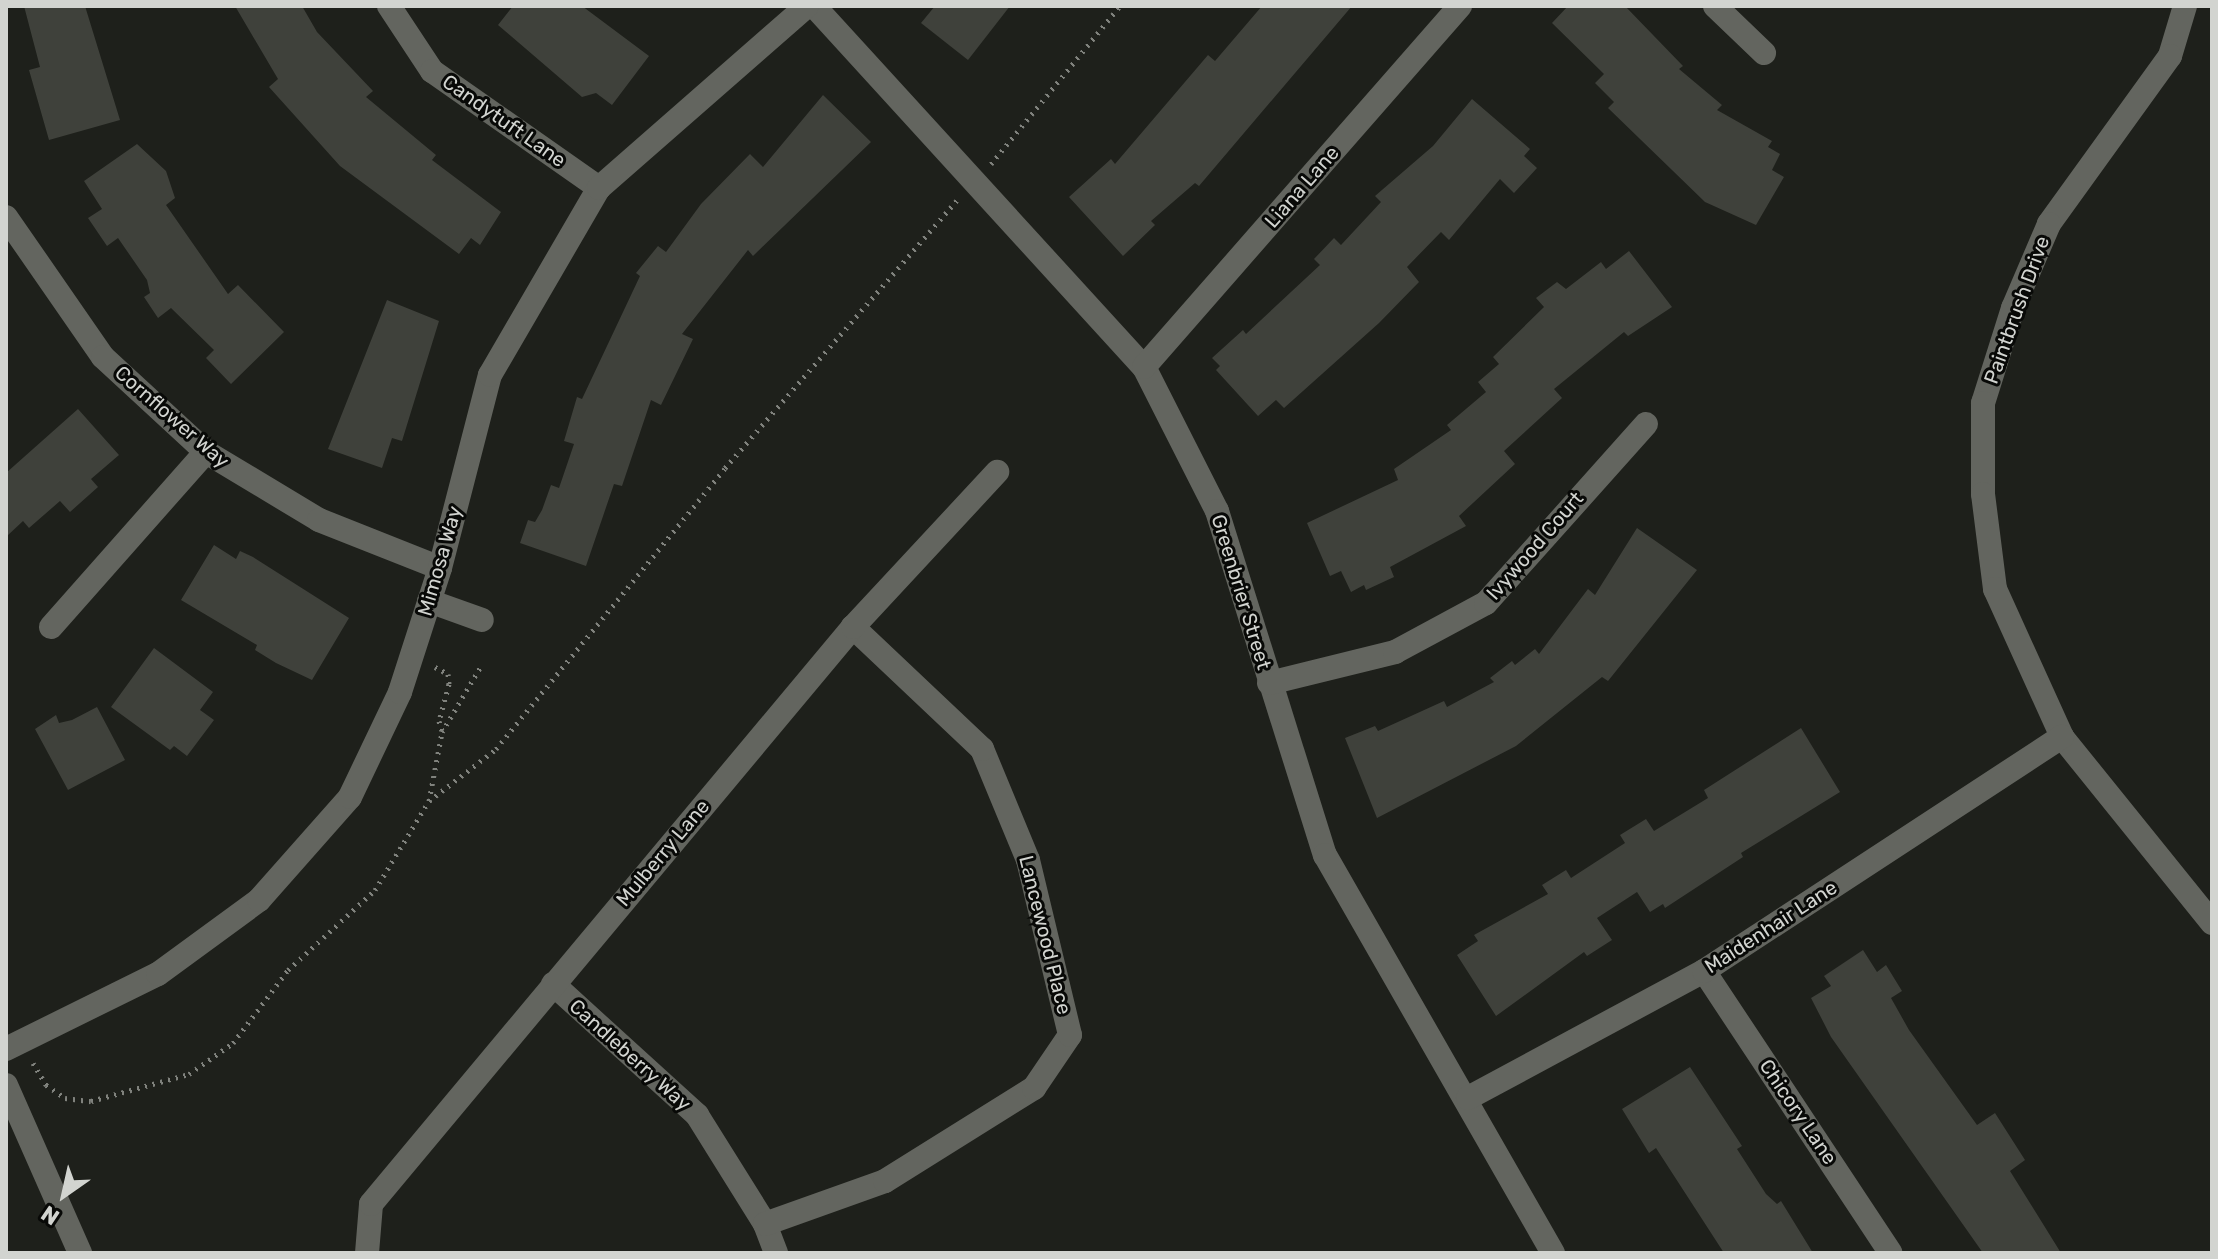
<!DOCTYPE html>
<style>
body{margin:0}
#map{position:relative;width:2218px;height:1259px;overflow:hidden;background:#1e201b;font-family:Rubik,sans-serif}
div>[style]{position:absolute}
.building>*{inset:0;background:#3f413b}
.path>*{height:5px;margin-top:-2.5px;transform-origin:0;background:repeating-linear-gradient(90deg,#80827d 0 2px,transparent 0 8px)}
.street>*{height:24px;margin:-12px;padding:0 12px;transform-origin:12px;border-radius:12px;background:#63655f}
.secondary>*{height:24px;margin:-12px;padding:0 12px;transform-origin:12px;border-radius:12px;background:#63655f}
span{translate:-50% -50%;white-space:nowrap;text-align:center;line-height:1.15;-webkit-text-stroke:6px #080907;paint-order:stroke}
.street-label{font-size:20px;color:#d2d4d0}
.frame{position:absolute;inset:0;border:8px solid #d2d4d0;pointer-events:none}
.north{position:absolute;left:24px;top:1155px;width:80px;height:80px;-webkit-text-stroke:6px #080907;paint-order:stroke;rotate:214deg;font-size:22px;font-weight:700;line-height:32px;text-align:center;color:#d2d4d0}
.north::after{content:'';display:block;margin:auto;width:28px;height:36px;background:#d2d4d0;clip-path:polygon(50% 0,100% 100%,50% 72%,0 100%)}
</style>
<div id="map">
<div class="building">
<div style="clip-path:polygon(24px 6px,85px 6px,120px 120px,49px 140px,29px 70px,40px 67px)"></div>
<div style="clip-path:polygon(235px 6px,302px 6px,317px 32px,373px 91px,366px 97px,436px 155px,432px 160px,501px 212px,480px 245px,471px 238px,459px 254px,340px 166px,269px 87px,278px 79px)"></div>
<div style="clip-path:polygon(513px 6px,582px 6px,649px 56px,612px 105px,596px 93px,582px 97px,498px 25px)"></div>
<div style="clip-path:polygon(935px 6px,1010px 6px,968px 60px,921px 23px)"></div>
<div style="clip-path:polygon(1262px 6px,1352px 6px,1199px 186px,1195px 183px,1151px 221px,1155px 225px,1123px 256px,1069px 197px,1111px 159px,1115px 164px,1208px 55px,1215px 61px)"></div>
<div style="clip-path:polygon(1568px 6px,1625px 6px,1683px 66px,1679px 69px,1722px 105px,1717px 110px,1772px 141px,1768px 147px,1780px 154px,1772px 170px,1784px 177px,1756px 225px,1705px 202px,1608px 108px,1614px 102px,1595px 83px,1604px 74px,1552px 23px)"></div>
<div style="clip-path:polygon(823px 95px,871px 142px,753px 256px,748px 250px,682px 334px,693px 339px,661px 405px,651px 400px,622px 486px,614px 484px,586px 566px,520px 543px,528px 520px,535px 522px,542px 510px,551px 485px,559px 488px,574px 444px,564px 441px,577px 397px,582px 399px,640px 276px,636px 273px,658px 246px,666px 252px,701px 204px,750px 154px,763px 167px)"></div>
<div style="clip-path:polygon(1472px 99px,1530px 149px,1524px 156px,1537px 168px,1514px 193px,1500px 179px,1449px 240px,1441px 232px,1407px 267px,1419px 282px,1379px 323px,1284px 408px,1276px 400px,1258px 416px,1216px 370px,1220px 366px,1212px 358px,1243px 330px,1246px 334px,1320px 265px,1314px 259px,1334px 238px,1341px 245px,1381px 202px,1375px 196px,1433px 146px)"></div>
<div style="clip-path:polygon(137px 144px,166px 171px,175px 198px,166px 205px,228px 294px,238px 285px,284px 332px,231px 384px,206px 358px,214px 350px,171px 308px,158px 318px,144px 297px,150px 293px,147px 280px,118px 238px,107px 246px,88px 218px,102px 209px,84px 181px)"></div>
<div style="clip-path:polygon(1629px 251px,1672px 307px,1628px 336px,1624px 332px,1554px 389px,1562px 398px,1504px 451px,1515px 464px,1459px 516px,1466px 526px,1390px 567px,1394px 577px,1366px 590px,1364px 585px,1351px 592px,1341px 571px,1330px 576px,1307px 523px,1398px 480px,1394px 469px,1451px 430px,1447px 425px,1486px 392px,1478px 382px,1499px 364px,1493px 357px,1544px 307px,1536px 298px,1557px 282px,1566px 289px,1601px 262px,1606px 269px)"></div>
<div style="clip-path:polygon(387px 300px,439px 321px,402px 441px,392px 438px,382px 468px,328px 449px)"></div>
<div style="clip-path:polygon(78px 409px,119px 455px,91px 479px,98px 487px,70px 512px,60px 501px,29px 528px,23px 521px,6px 537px,6px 473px)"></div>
<div style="clip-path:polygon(1637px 528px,1697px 570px,1608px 681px,1602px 677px,1516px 746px,1377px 818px,1345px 738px,1375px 726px,1378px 731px,1444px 701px,1447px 707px,1494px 682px,1490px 678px,1512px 661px,1515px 665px,1535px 649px,1539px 654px,1588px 589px,1595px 595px)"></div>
<div style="clip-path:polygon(214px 545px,236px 559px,240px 551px,253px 557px,349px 618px,312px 680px,276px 663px,255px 650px,257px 645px,181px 600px)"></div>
<div style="clip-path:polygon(154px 648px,213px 692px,200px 710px,214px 720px,187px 756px,174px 746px,170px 750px,111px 707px)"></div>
<div style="clip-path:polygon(97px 707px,125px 760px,68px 790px,35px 729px,56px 715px,59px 723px,72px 720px)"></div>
<div style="clip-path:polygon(1801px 728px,1840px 792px,1741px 853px,1743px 857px,1665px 908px,1663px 904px,1650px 912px,1637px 892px,1597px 918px,1612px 940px,1587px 956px,1584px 952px,1496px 1016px,1457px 955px,1478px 941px,1474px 935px,1548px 894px,1542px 885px,1566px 870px,1571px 878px,1625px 843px,1620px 835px,1646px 819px,1654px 831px,1708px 798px,1704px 790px)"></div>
<div style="clip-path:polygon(1863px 950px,1877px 972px,1886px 965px,1902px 991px,1891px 998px,1909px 1030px,1977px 1125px,1995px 1113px,2025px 1160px,2010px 1171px,2061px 1253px,1983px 1253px,1831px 1037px,1811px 998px,1831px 986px,1824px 976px)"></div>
<div style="clip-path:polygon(1690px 1067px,1742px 1146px,1737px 1149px,1766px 1194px,1777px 1204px,1781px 1201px,1813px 1253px,1724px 1253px,1656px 1148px,1649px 1153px,1622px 1109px)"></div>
</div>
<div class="path">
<div style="left:991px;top:164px;width:204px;rotate:-50.8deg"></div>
<div style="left:435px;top:667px;width:15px;rotate:28deg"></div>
<div style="left:448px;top:674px;width:10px;rotate:84deg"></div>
<div style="left:449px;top:684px;width:38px;rotate:105deg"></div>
<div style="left:439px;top:721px;width:10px;rotate:73deg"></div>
<div style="left:429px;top:801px;width:70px;rotate:-79.3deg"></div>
<div style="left:442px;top:732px;width:77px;rotate:-59.4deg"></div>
<div style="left:33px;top:1063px;width:26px;rotate:59deg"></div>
<div style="left:46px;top:1085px;width:23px;rotate:34deg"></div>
<div style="left:65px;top:1098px;width:26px;rotate:7deg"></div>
<div style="left:91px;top:1101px;width:102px;rotate:-15.4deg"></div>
<div style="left:189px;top:1074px;width:54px;rotate:-35.2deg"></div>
<div style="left:233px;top:1043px;width:91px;rotate:-53deg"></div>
<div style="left:288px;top:970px;width:118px;rotate:-42.6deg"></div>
<div style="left:375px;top:890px;width:104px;rotate:-58.8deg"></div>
<div style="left:429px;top:801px;width:85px;rotate:-37.8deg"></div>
<div style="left:496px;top:749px;width:362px;rotate:-50.8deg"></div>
<div style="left:725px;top:468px;width:354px;rotate:-49.1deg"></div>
</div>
<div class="street">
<div style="left:389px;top:6px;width:78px;rotate:56.5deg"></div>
<div style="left:432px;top:71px;width:204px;rotate:35deg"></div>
<div style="left:814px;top:6px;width:489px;rotate:47.6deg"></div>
<div style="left:1144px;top:367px;width:161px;rotate:63.1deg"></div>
<div style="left:1217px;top:511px;width:361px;rotate:72.6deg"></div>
<div style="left:1325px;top:855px;width:459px;rotate:60.2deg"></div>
<div style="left:1715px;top:6px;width:68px;rotate:43.8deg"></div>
<div style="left:2185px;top:6px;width:52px;rotate:106.7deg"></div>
<div style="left:2170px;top:56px;width:207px;rotate:125.8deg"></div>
<div style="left:2049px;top:224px;width:91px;rotate:113.2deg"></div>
<div style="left:2013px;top:308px;width:100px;rotate:107.5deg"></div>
<div style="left:1983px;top:403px;width:91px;rotate:90deg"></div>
<div style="left:1983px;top:494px;width:96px;rotate:82.8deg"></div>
<div style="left:1995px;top:589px;width:162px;rotate:65.6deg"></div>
<div style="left:2062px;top:737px;width:239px;rotate:51.1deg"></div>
<div style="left:6px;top:217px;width:170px;rotate:55.3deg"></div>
<div style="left:103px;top:357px;width:140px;rotate:42.7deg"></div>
<div style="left:206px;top:452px;width:132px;rotate:31deg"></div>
<div style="left:319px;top:520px;width:130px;rotate:21.6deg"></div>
<div style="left:1144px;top:367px;width:480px;rotate:-48.8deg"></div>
<div style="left:429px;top:601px;width:56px;rotate:19.7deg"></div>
<div style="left:51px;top:627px;width:234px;rotate:-48.5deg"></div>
<div style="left:1269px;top:683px;width:130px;rotate:-13.8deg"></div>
<div style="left:1395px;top:652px;width:103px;rotate:-28.3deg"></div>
<div style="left:1486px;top:603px;width:240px;rotate:-48.2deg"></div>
<div style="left:1704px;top:971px;width:338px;rotate:56.5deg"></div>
<div style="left:553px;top:984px;width:195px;rotate:42.3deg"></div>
<div style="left:697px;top:1115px;width:128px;rotate:58deg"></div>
<div style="left:765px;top:1224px;width:31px;rotate:69deg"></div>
<div style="left:6px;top:1049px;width:169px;rotate:-26.3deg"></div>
<div style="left:158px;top:974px;width:125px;rotate:-36.2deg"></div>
<div style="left:259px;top:900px;width:137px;rotate:-48.5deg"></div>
<div style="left:350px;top:797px;width:116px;rotate:-64.5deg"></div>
<div style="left:400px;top:692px;width:130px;rotate:-72.1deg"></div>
<div style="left:440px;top:568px;width:199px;rotate:-75.5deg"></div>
<div style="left:490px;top:375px;width:216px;rotate:-59.8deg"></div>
<div style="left:599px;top:188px;width:276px;rotate:-41.2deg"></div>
<div style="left:1468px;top:1098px;width:268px;rotate:-28.3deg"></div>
<div style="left:1704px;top:971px;width:428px;rotate:-33.2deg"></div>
<div style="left:765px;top:1224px;width:127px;rotate:-19.7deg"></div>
<div style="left:885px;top:1181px;width:176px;rotate:-32deg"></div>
<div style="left:1034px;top:1088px;width:64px;rotate:-55.8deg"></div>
<div style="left:1070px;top:1035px;width:180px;rotate:-103.5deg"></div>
<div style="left:1028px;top:860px;width:120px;rotate:-112.5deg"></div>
<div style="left:982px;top:749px;width:178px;rotate:-136.6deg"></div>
<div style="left:367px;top:1253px;width:49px;rotate:-85.3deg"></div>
<div style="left:371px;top:1204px;width:752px;rotate:-50.13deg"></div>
<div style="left:853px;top:627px;width:212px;rotate:-47.1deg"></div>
</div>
<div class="secondary">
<div style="left:6px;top:1085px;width:184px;rotate:66.2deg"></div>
</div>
<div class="street-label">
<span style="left:504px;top:121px;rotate:35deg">Candytuft Lane</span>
<span style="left:1302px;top:187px;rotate:-49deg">Liana Lane</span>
<span style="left:2017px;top:310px;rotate:-70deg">Paintbrush Drive</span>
<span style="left:172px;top:417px;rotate:41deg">Cornflower Way</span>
<span style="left:1535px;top:546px;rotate:-49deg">Ivywood Court</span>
<span style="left:440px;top:561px;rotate:-74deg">Mimosa Way</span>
<span style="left:1241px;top:592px;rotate:73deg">Greenbrier Street</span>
<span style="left:663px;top:853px;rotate:-50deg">Mulberry Lane</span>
<span style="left:1771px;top:927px;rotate:-33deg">Maidenhair Lane</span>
<span style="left:1045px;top:935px;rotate:76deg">Lancewood Place</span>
<span style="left:630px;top:1055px;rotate:42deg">Candleberry Way</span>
<span style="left:1798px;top:1112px;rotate:56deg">Chicory Lane</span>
</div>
<div class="frame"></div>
<div class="north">N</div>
</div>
